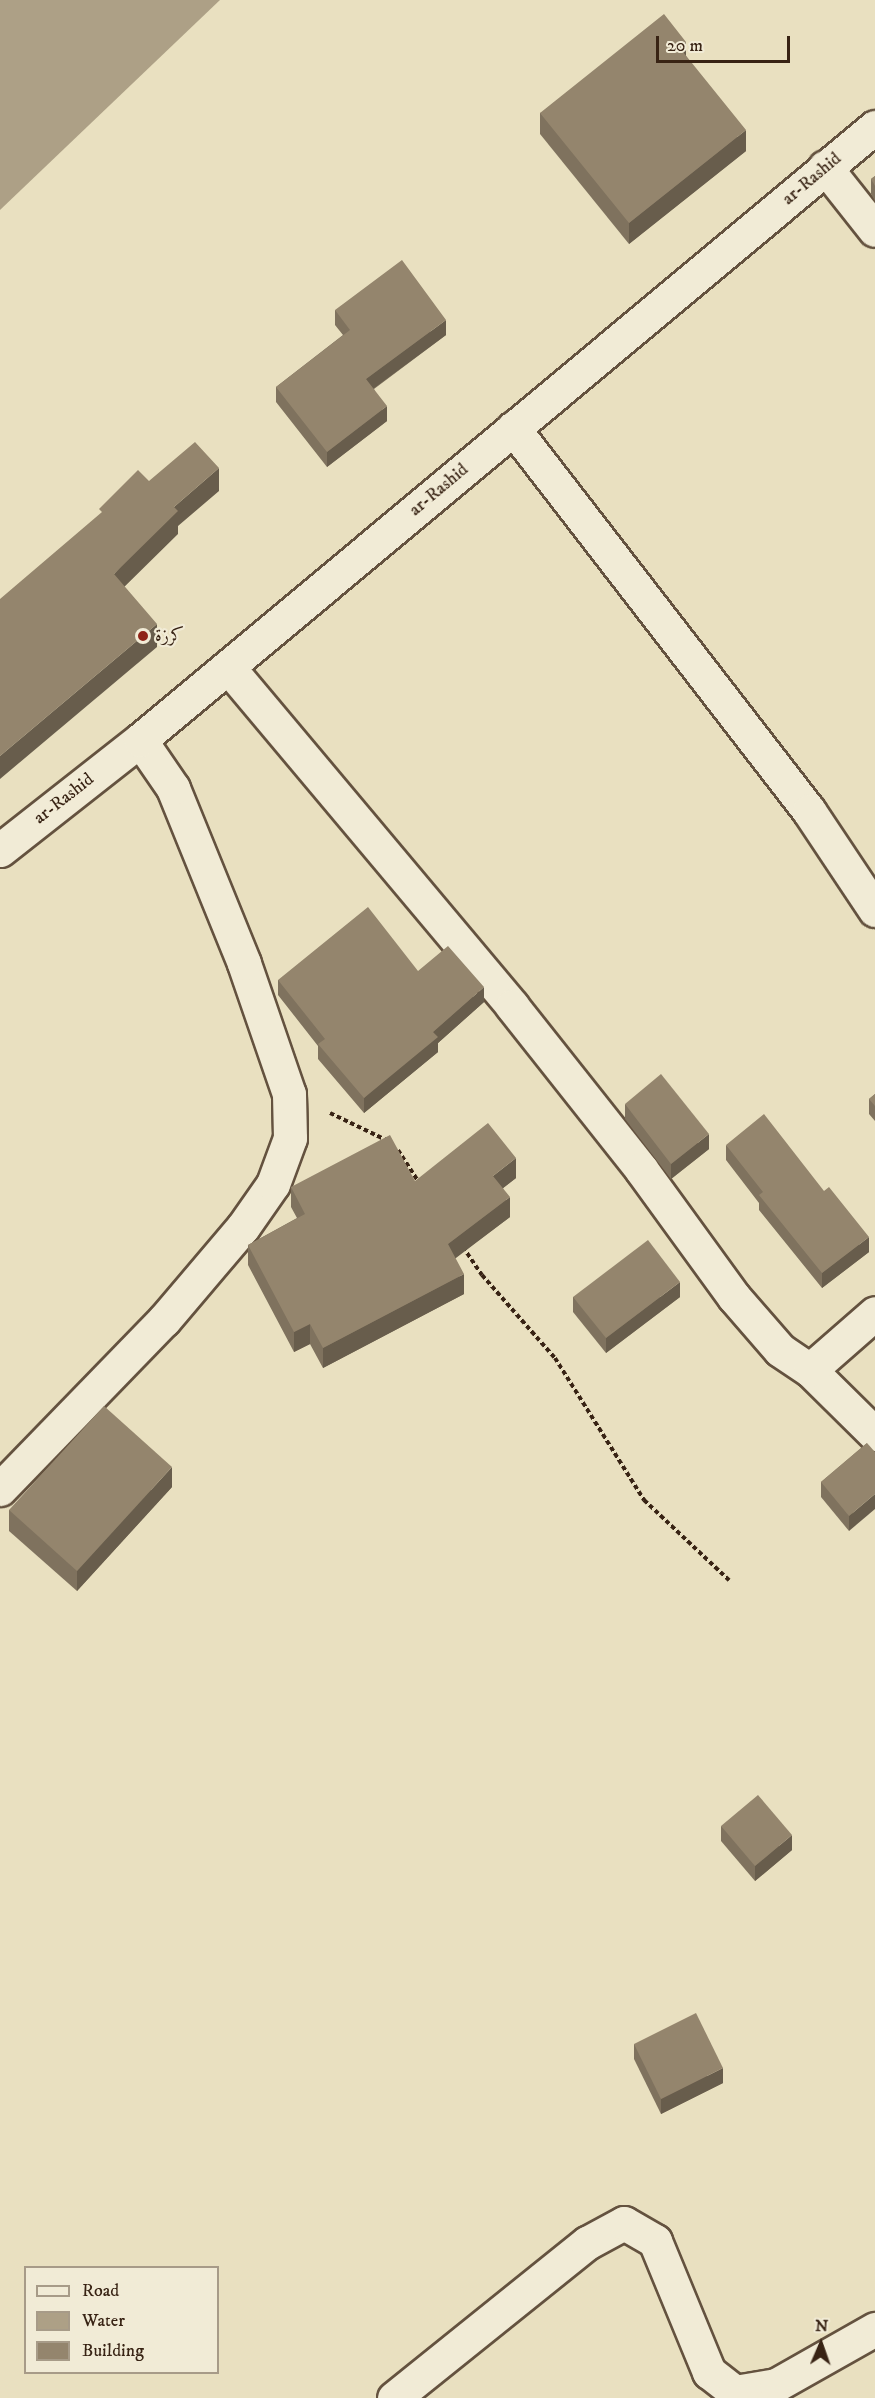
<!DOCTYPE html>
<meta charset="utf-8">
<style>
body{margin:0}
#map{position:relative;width:875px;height:2398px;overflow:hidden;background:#e9e0c0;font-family:"IM FELL DW Pica",Amiri,serif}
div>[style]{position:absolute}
.water>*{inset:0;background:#ada086}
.path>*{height:4px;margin-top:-2px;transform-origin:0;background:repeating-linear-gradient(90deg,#382314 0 4.5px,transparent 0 7.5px)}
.roads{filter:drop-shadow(2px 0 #64523f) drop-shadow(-2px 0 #64523f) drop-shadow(0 2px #64523f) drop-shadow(0 -2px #64523f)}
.minor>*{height:33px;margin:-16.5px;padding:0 16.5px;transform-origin:16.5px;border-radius:16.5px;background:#f1ebd6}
.secondary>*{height:33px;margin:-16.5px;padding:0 16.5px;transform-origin:16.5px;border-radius:16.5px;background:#f1ebd6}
.wall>*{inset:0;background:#7f725e}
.shaded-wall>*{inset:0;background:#685d4c}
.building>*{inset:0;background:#94856d}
.dots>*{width:16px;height:16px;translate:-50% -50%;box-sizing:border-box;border:3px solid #f1ebd6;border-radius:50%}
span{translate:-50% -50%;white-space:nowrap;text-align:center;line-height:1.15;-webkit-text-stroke:4.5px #f1ebd6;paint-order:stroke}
.street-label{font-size:18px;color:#382314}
.poi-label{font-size:18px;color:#382314}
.left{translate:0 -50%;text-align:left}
.legend{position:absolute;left:24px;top:2266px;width:195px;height:108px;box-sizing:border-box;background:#f1ebd6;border:2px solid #a79b88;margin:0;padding:8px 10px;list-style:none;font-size:18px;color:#382314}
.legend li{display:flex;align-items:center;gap:12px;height:30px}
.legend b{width:30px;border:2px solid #a79b88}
.north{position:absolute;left:791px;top:2314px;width:60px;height:60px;-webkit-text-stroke:4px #f1ebd6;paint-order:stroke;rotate:2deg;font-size:16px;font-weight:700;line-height:24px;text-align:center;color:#382314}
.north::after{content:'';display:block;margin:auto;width:21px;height:27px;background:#382314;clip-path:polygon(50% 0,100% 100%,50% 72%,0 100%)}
.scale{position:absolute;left:656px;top:36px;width:134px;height:27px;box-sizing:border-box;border:3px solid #382314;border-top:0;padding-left:8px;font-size:18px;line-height:21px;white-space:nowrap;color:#382314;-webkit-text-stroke:4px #f1ebd6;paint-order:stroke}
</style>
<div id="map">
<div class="water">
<div style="clip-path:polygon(0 0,220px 0,0 210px)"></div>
</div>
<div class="path">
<div style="left:330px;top:1113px;width:62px;rotate:25.7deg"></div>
<div style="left:398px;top:1150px;width:40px;rotate:57.1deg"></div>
<div style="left:463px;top:1247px;width:34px;rotate:56deg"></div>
<div style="left:482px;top:1275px;width:111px;rotate:48.7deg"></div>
<div style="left:555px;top:1358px;width:168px;rotate:57.9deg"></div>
<div style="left:644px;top:1500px;width:117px;rotate:43.3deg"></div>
</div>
<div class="roads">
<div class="minor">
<div style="left:825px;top:167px;width:80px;rotate:51.6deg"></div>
<div style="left:513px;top:428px;width:484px;rotate:52.3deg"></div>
<div style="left:809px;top:811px;width:119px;rotate:56.3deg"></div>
<div style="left:228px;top:667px;width:442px;rotate:50deg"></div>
<div style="left:512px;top:1006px;width:208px;rotate:51.6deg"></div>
<div style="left:641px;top:1169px;width:158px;rotate:54deg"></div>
<div style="left:734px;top:1297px;width:70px;rotate:49deg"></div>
<div style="left:780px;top:1350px;width:36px;rotate:34deg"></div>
<div style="left:810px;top:1370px;width:91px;rotate:44.6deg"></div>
<div style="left:810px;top:1370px;width:86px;rotate:-41.2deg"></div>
<div style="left:0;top:1489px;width:235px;rotate:-45.9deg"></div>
<div style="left:164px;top:1320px;width:122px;rotate:-49.7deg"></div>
<div style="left:243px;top:1227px;width:52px;rotate:-55.1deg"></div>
<div style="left:273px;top:1184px;width:49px;rotate:-69.7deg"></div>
<div style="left:290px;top:1138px;width:44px;rotate:-91.3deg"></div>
<div style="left:289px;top:1094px;width:139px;rotate:-109deg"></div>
<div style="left:244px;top:963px;width:189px;rotate:-112.1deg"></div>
<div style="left:173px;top:788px;width:58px;rotate:-124.5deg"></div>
<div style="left:394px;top:2398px;width:248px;rotate:-38.8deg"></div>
<div style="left:587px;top:2243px;width:42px;rotate:-28.4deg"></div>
<div style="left:624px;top:2223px;width:36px;rotate:30deg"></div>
<div style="left:655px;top:2241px;width:142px;rotate:67.6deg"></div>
<div style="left:709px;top:2372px;width:33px;rotate:38deg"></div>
<div style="left:735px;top:2392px;width:42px;rotate:-9.7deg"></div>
<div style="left:776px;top:2385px;width:114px;rotate:-29.5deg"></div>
</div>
<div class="secondary">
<div style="left:0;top:850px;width:178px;rotate:-38.2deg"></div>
<div style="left:140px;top:740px;width:957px;rotate:-39.83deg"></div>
</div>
</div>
<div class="wall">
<div style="clip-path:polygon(686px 56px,746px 151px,629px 244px,540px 134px,540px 113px)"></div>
<div style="clip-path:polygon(875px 176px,875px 201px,871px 194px,871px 179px)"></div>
<div style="clip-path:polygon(335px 310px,446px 335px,374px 389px,387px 421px,327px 467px,276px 402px,276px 387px,343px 335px,335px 325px)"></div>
<div style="clip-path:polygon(418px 971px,484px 1002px,438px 1043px,438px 1052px,364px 1113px,318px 1059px,318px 1046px,278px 995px,278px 980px)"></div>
<div style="clip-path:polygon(875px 1094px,875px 1121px,869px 1114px,869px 1099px)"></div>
<div style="clip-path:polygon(625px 1104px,709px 1149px,671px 1179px,625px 1119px)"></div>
<div style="clip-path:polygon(726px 1145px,869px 1252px,822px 1288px,759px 1210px,759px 1203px,726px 1160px)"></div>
<div style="clip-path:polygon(516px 1178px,503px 1188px,510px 1217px,455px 1258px,464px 1294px,323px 1368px,310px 1344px,294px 1352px,248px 1265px,248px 1245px,297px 1218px,291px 1207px,291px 1187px,415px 1181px)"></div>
<div style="clip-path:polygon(573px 1297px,680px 1297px,606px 1353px,573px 1312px)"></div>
<div style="clip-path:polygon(867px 1443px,849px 1531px,821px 1497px,821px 1482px)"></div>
<div style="clip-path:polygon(172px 1487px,77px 1591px,9px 1531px,9px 1510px)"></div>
<div style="clip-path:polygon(721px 1826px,792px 1850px,755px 1881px,721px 1841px)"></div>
<div style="clip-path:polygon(634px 2044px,723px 2083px,661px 2114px,634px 2059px)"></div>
</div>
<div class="shaded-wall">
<div style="clip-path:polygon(686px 42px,686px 62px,679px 47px)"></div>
<div style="clip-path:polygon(746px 130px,746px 151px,629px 244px,629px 223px)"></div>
<div style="clip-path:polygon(446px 320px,446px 335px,366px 394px,366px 379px)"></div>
<div style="clip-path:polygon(387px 406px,387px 421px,327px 467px,327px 452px)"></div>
<div style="clip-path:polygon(219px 468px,219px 491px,178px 526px,178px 534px,114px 597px,114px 574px,174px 507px)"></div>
<div style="clip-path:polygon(157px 624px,157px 647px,0 779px,0 756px)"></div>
<div style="clip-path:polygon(484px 987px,484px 1002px,438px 1043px,438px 1052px,364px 1113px,364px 1098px,433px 1032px)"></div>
<div style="clip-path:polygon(709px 1134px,709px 1149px,671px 1179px,671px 1164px)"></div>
<div style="clip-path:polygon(516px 1158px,516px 1178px,493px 1196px,493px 1176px)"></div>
<div style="clip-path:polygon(510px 1197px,510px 1217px,448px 1264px,448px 1244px)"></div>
<div style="clip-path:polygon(869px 1237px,869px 1252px,822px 1288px,822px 1273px)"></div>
<div style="clip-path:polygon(464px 1274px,464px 1294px,323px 1368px,323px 1348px)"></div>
<div style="clip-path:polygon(680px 1282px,680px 1297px,606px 1353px,606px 1338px)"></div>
<div style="clip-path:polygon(310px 1324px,310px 1344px,294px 1352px,294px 1332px)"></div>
<div style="clip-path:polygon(172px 1467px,172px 1487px,77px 1591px,77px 1571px)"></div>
<div style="clip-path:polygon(875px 1494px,875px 1509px,849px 1531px,849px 1516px)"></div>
<div style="clip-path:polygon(792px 1835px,792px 1850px,755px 1881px,755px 1866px)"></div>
<div style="clip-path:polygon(723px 2068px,723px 2083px,661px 2114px,661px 2099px)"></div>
</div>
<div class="building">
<div style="clip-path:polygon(664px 14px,686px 42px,679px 47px,746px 130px,629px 223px,540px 113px)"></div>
<div style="clip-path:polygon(875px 176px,875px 186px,871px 179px)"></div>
<div style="clip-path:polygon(402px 260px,446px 320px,366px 379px,387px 406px,327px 452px,276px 387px,350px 330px,335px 310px)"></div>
<div style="clip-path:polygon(195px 442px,219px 468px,174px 507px,178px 511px,114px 574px,157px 624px,0 756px,0 599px,102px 512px,99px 509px,138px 470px,149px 481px)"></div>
<div style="clip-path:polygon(368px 907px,418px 971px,448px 946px,484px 987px,433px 1032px,438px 1037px,364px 1098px,318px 1044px,325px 1039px,278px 980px)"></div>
<div style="clip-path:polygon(661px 1074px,709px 1134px,671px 1164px,625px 1104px)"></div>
<div style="clip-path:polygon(875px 1094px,875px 1106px,869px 1099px)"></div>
<div style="clip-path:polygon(764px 1114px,824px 1191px,829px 1187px,869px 1237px,822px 1273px,759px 1195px,763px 1192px,726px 1145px)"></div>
<div style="clip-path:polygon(488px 1123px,516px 1158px,493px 1176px,510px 1197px,448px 1244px,464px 1274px,323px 1348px,310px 1324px,294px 1332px,248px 1245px,305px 1214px,291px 1187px,390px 1135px,415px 1181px)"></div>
<div style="clip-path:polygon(648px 1240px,680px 1282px,606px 1338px,573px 1297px)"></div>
<div style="clip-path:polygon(104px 1406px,172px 1467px,77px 1571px,9px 1510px)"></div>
<div style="clip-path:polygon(867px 1443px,875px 1452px,875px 1494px,849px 1516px,821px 1482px)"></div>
<div style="clip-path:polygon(758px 1795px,792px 1835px,755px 1866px,721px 1826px)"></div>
<div style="clip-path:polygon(696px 2013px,723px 2068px,661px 2099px,634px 2044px)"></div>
</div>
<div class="dots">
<div style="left:143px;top:636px;background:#8f2418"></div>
</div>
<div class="street-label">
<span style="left:812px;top:179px;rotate:-40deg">ar-Rashid</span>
<span style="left:439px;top:490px;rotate:-40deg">ar-Rashid</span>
<span style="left:64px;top:799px;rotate:-38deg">ar-Rashid</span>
</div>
<div class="poi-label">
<span class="left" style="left:155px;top:636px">كرزة</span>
</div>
<ul class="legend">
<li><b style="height:8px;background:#f1ebd6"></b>Road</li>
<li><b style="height:16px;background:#ada086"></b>Water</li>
<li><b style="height:16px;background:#94856d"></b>Building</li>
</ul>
<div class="north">N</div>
<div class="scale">20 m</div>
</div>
